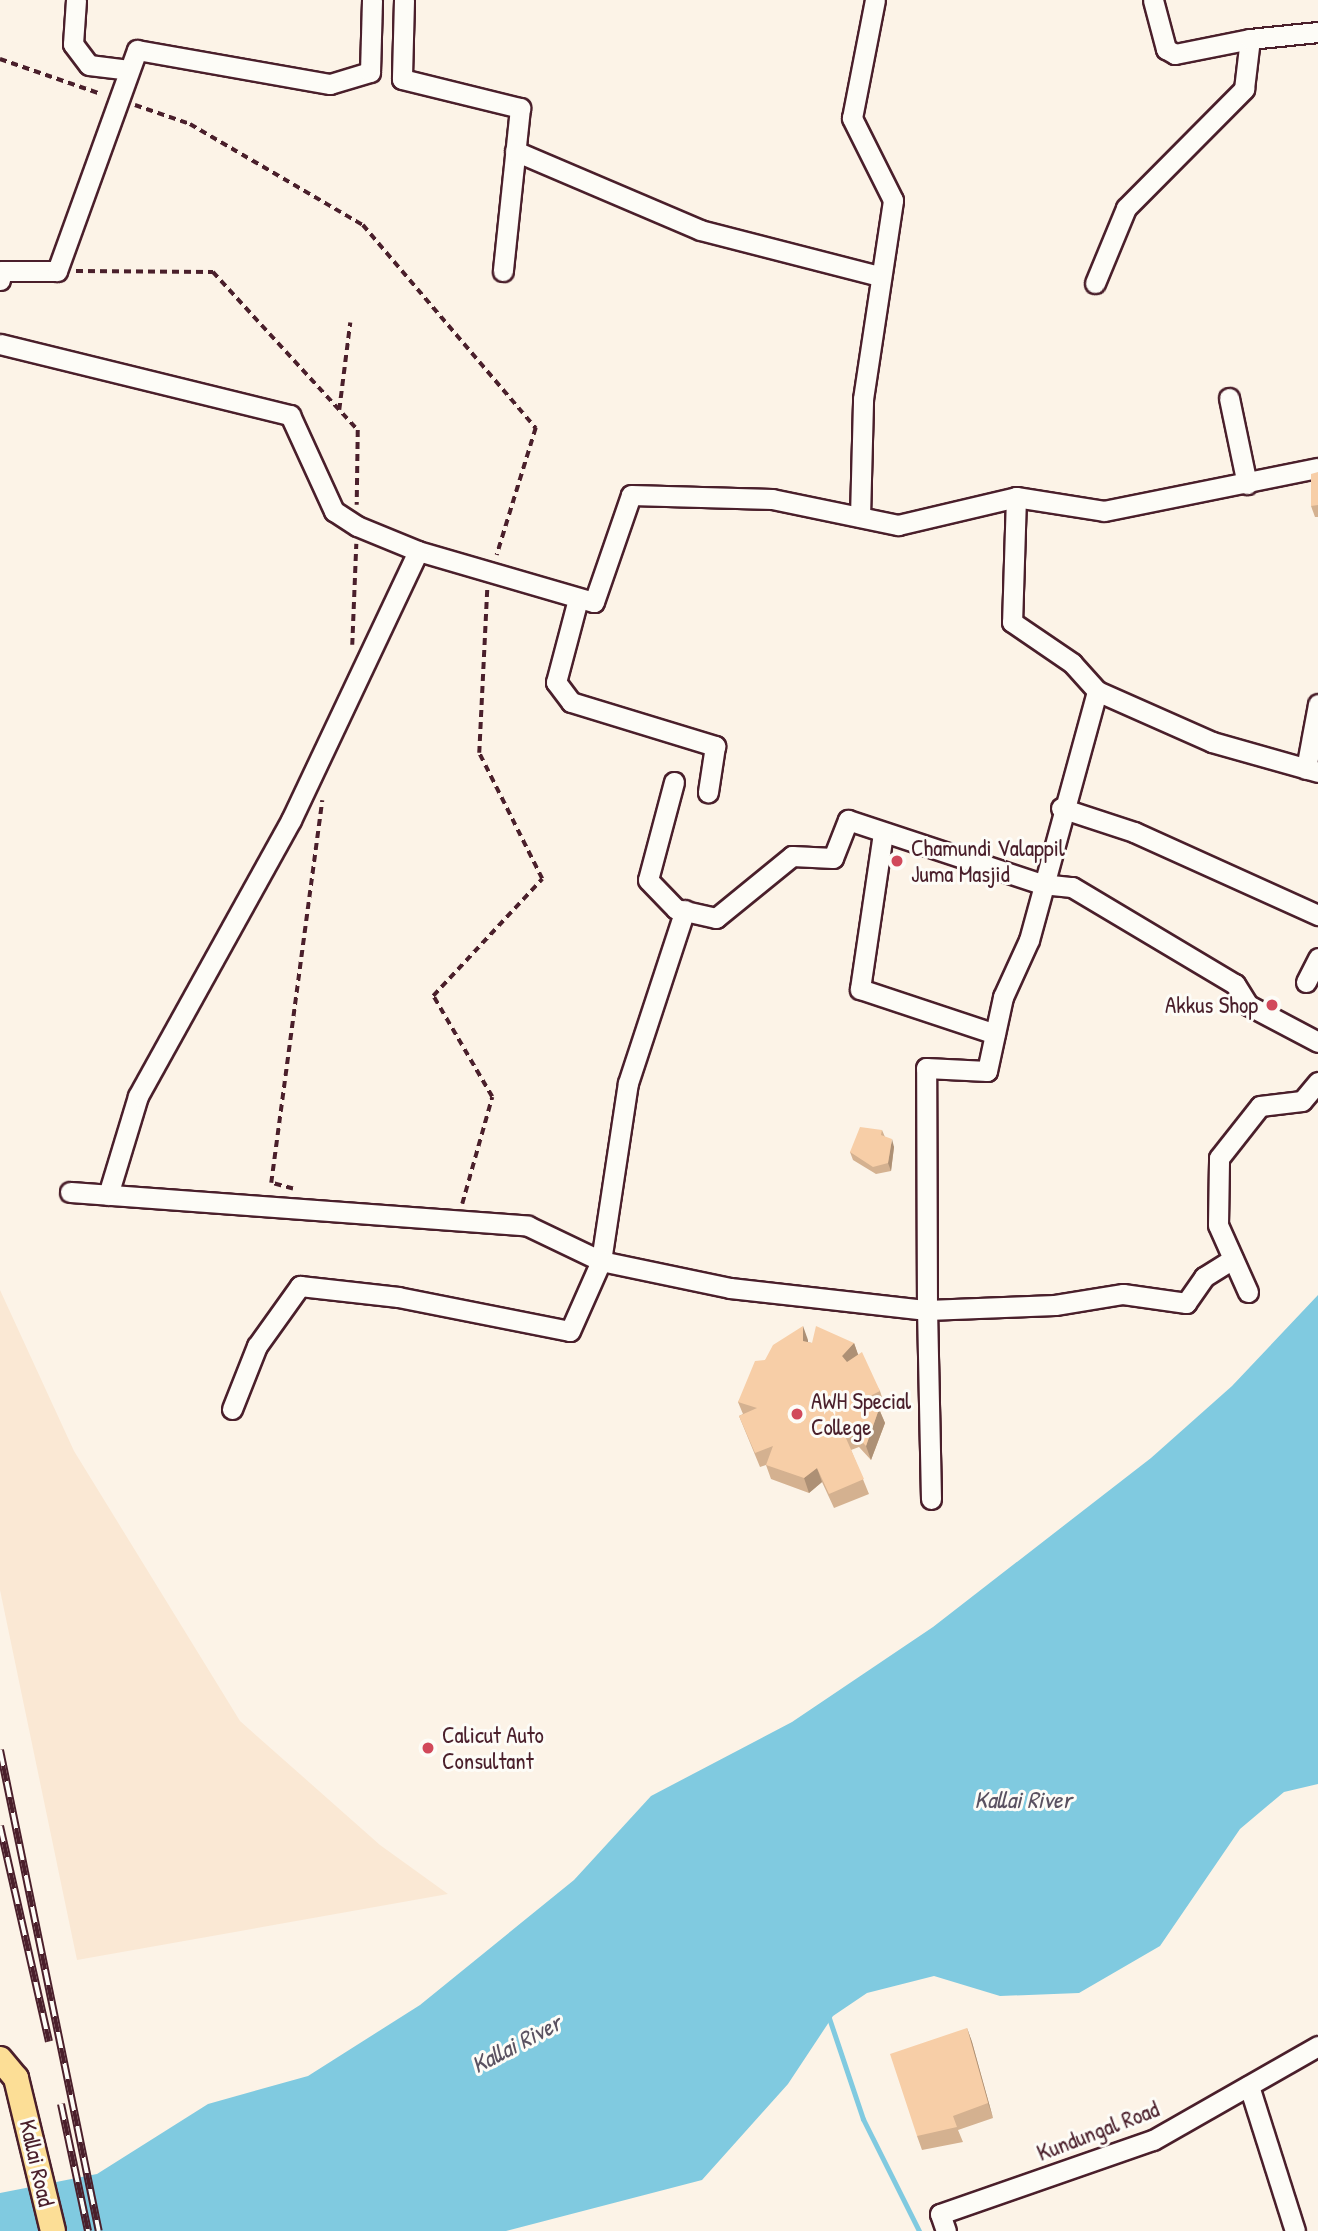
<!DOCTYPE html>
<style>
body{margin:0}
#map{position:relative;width:1318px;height:2231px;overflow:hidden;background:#fcf3e7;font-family:"Patrick Hand",sans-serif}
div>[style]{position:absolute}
.built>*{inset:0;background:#fae8d4}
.water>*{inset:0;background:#80cae0}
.stream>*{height:5px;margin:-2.5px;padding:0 2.5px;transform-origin:2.5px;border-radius:2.5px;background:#80cae0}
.path>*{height:3.5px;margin-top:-1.75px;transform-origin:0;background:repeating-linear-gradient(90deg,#4a1f2b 0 7px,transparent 0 12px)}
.roads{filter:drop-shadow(2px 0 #4a1f2b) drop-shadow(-2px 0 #4a1f2b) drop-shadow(0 2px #4a1f2b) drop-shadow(0 -2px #4a1f2b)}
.minor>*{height:19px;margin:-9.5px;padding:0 9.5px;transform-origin:9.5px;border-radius:9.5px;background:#fdfcf7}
.major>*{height:24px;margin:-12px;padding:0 12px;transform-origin:12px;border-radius:12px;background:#fcde96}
.rail>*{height:8px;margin-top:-4px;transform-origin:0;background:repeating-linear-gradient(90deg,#fdfcf7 0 16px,#4a1f2b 0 32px);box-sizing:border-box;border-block:2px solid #4a1f2b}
.wall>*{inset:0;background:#d4b190}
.shaded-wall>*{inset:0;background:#ad9075}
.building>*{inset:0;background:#f7cea7}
.dots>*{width:19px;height:19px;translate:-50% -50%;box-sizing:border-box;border:4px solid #fdfcf7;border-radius:50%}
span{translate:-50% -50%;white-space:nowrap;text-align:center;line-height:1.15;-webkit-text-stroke:6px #fdfcf7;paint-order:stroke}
.poi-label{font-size:23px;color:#4a1f2b}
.left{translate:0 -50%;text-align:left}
.right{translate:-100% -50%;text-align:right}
.street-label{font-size:23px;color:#4a1f2b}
.water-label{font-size:24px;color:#5a5261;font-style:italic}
</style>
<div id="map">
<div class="built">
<div style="clip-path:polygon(0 1290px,74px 1451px,240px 1721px,380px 1845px,448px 1894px,77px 1960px,0 1590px)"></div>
</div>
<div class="water">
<div style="clip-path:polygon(1318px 1295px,1318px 1784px,1284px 1792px,1240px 1829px,1160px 1946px,1079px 1993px,1000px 1996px,934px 1976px,867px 1993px,833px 2016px,788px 2084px,702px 2180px,506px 2231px,0 2231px,0 2193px,97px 2174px,208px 2104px,308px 2076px,420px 2005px,574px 1880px,651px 1796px,792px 1722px,933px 1627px,1151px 1458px,1232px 1386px)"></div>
</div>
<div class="stream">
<div style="left:828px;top:2015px;width:110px;rotate:71.4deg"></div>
<div style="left:863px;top:2119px;width:125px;rotate:63.4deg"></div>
</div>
<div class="path">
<div style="left:0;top:59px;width:107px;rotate:19.1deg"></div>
<div style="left:135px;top:105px;width:58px;rotate:19.1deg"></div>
<div style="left:190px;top:124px;width:200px;rotate:30.3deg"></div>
<div style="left:363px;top:225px;width:267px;rotate:49.6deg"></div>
<div style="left:536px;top:428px;width:133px;rotate:107.1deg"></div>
<div style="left:76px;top:271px;width:137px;rotate:0.4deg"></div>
<div style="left:213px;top:272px;width:214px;rotate:47.5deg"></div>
<div style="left:358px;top:430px;width:75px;rotate:90.8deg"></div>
<div style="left:339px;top:410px;width:88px;rotate:-82.8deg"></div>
<div style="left:352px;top:645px;width:101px;rotate:-87.7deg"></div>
<div style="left:293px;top:1189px;width:23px;rotate:-165deg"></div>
<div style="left:271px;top:1183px;width:386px;rotate:-82.4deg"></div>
<div style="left:462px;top:1204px;width:111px;rotate:-74.3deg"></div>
<div style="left:492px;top:1097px;width:117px;rotate:-120.3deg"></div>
<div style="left:433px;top:996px;width:160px;rotate:-47deg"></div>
<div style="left:542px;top:879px;width:141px;rotate:-116.6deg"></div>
<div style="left:479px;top:753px;width:164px;rotate:-87.2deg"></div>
</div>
<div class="roads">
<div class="minor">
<div style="left:76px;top:0;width:44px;rotate:93.9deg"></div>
<div style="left:73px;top:44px;width:26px;rotate:53deg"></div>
<div style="left:89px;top:65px;width:40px;rotate:7.1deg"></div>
<div style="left:404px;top:0;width:79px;rotate:91.5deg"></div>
<div style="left:402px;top:79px;width:122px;rotate:13.8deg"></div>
<div style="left:520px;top:108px;width:164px;rotate:96deg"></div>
<div style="left:1153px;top:0;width:51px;rotate:75.1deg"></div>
<div style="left:1166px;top:49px;width:10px;rotate:29deg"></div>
<div style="left:1175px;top:54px;width:76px;rotate:-11.3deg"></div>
<div style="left:515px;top:151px;width:201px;rotate:23.1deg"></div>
<div style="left:700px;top:230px;width:185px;rotate:14.4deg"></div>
<div style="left:0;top:280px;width:9px;rotate:-84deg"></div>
<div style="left:1px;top:271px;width:56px"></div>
<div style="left:57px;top:271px;width:235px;rotate:-70.1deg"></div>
<div style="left:137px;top:50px;width:196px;rotate:10deg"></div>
<div style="left:330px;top:84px;width:42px;rotate:-16.7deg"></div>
<div style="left:370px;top:72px;width:72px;rotate:-88.4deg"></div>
<div style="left:1095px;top:283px;width:81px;rotate:-67.5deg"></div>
<div style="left:1126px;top:208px;width:168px;rotate:-45.2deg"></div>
<div style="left:1244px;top:89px;width:50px;rotate:-83.2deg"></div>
<div style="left:1250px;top:39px;width:68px;rotate:-5.9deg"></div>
<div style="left:0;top:344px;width:299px;rotate:13.8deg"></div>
<div style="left:290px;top:415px;width:106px;rotate:65.4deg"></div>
<div style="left:334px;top:511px;width:27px;rotate:33deg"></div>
<div style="left:357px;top:526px;width:66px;rotate:22.3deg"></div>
<div style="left:418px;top:551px;width:183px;rotate:16.2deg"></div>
<div style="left:594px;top:602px;width:113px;rotate:-70.9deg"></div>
<div style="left:631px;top:495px;width:141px;rotate:1.6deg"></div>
<div style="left:772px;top:499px;width:129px;rotate:11.7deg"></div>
<div style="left:898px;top:525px;width:121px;rotate:-13.3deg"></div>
<div style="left:1016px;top:497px;width:125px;rotate:91.8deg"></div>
<div style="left:1012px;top:622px;width:73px;rotate:34.3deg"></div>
<div style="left:1072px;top:663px;width:38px;rotate:48deg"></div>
<div style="left:1229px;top:398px;width:88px;rotate:78.2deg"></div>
<div style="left:1016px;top:497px;width:89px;rotate:9deg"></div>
<div style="left:1104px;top:511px;width:218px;rotate:-11.4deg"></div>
<div style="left:860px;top:517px;width:118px;rotate:-88.5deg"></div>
<div style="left:863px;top:399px;width:201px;rotate:-81.4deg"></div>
<div style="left:893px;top:200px;width:92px;rotate:-116.6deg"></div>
<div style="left:852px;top:118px;width:120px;rotate:-79deg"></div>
<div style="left:578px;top:599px;width:86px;rotate:104.8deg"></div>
<div style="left:556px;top:682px;width:25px;rotate:53deg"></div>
<div style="left:571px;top:702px;width:151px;rotate:17deg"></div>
<div style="left:715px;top:746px;width:47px;rotate:98.7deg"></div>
<div style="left:1306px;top:769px;width:66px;rotate:-79.5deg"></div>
<div style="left:674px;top:782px;width:101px;rotate:104.9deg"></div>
<div style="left:648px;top:880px;width:40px;rotate:46deg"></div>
<div style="left:676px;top:909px;width:41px;rotate:12.7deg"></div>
<div style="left:716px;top:918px;width:98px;rotate:-39.2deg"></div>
<div style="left:792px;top:856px;width:41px;rotate:2.8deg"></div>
<div style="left:833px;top:858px;width:41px;rotate:-68.5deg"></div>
<div style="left:848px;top:820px;width:204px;rotate:18.3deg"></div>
<div style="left:1042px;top:884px;width:30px;rotate:6deg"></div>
<div style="left:1072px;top:887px;width:190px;rotate:30.8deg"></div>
<div style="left:1235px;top:984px;width:25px;rotate:58deg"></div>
<div style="left:1248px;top:1005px;width:79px;rotate:27.9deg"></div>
<div style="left:1061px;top:808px;width:77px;rotate:18.2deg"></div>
<div style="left:1134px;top:832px;width:202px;rotate:24.3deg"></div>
<div style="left:883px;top:833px;width:158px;rotate:98.4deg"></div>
<div style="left:860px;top:989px;width:142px;rotate:18.4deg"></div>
<div style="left:1306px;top:982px;width:27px;rotate:-63deg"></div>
<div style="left:70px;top:1192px;width:459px;rotate:4.2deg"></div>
<div style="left:528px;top:1226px;width:81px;rotate:25.6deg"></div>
<div style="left:601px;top:1261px;width:180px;rotate:-81.4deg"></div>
<div style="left:628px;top:1083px;width:182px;rotate:-71.8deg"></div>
<div style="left:108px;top:1195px;width:103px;rotate:-73.1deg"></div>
<div style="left:138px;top:1096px;width:316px;rotate:-61deg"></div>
<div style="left:291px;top:820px;width:297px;rotate:-64.7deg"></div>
<div style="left:1248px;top:1292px;width:73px;rotate:-114.1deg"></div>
<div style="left:1218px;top:1225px;width:67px;rotate:-89.1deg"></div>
<div style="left:1219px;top:1158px;width:66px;rotate:-51.7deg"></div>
<div style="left:1260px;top:1106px;width:42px;rotate:-6.8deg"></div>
<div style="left:1302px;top:1101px;width:25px;rotate:-50deg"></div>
<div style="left:232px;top:1409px;width:68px;rotate:-68.4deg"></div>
<div style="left:257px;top:1346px;width:74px;rotate:-54.4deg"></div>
<div style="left:300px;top:1286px;width:99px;rotate:6.4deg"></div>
<div style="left:398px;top:1297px;width:175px;rotate:11.2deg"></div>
<div style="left:570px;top:1331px;width:77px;rotate:-66.1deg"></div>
<div style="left:601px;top:1261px;width:132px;rotate:11.8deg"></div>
<div style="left:730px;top:1288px;width:198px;rotate:6.4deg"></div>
<div style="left:927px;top:1310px;width:242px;rotate:-90.2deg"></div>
<div style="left:926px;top:1068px;width:61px;rotate:2.8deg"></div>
<div style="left:987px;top:1071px;width:76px;rotate:-77.8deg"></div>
<div style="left:1003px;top:997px;width:63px;rotate:-65.5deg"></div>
<div style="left:1029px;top:940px;width:258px;rotate:-74.7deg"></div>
<div style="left:1097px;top:691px;width:126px;rotate:23.9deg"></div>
<div style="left:1212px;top:742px;width:110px;rotate:15.8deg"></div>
<div style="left:931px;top:1499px;width:189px;rotate:-91.2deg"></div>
<div style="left:927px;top:1310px;width:128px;rotate:-2.2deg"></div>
<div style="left:1055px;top:1305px;width:69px;rotate:-9.2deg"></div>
<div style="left:1123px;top:1294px;width:64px;rotate:8.1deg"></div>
<div style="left:1186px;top:1303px;width:32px;rotate:-55deg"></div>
<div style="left:1204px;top:1277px;width:34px;rotate:-32deg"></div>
<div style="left:1249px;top:2086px;width:152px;rotate:72.4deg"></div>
<div style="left:946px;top:2231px;width:18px;rotate:-109deg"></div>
<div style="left:940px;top:2214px;width:225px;rotate:-19.2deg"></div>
<div style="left:1153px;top:2140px;width:190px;rotate:-29.7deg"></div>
</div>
<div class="major">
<div style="left:0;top:2059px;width:25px;rotate:50deg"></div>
<div style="left:16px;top:2078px;width:157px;rotate:76.4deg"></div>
</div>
</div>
<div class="rail">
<div style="left:0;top:1750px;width:491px;rotate:78.4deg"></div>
<div style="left:0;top:1826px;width:221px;rotate:77.2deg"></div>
<div style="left:61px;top:2104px;width:130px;rotate:78deg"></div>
</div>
<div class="wall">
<div style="clip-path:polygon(1318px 472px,1318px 517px,1315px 517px,1311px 506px)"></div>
<div style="clip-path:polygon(882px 1130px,885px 1137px,894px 1147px,891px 1171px,876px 1174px,853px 1160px,850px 1152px)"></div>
<div style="clip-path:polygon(808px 1340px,808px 1342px,812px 1343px,854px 1343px,858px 1355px,880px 1391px,885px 1406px,879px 1409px,885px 1423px,871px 1460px,859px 1447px,851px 1450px,869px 1494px,834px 1508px,822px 1482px,809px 1493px,771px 1479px,766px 1465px,760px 1467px,739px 1416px,743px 1414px,738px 1402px,765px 1360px)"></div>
<div style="clip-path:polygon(967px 2028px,972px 2042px,993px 2118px,958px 2130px,963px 2142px,922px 2150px,917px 2136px)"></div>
</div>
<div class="shaded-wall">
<div style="clip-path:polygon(892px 1139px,894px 1147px,891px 1171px,888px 1163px)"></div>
<div style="clip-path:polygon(803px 1326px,808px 1340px,808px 1355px,803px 1341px)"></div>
<div style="clip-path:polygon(854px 1343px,859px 1357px,847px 1371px,842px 1356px)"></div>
<div style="clip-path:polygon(879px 1409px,885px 1423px,871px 1460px,866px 1446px)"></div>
<div style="clip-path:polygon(817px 1468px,822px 1482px,809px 1493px,804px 1478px)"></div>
<div style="clip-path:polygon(967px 2028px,972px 2042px,993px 2118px,988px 2103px)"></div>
</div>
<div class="building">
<div style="clip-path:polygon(1318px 472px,1318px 505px,1311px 506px,1311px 474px)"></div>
<div style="clip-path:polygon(860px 1127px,882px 1130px,881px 1135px,892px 1139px,888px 1163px,873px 1167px,850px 1152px)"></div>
<div style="clip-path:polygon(803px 1326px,803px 1341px,812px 1343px,816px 1326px,854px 1343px,842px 1356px,847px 1362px,862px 1352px,880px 1391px,866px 1398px,879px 1409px,866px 1446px,854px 1433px,845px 1436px,864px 1479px,829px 1494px,817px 1468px,804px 1478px,766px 1465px,773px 1446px,755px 1453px,739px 1416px,757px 1408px,738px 1402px,755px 1361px,765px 1360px,773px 1345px)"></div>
<div style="clip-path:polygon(967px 2028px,988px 2103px,953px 2116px,957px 2127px,917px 2136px,890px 2054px)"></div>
</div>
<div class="dots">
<div style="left:897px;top:861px;background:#d1495b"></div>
<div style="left:1272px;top:1005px;background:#d1495b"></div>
<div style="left:797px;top:1414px;background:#d1495b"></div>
<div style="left:428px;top:1748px;background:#d1495b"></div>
</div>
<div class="poi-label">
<span class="left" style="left:911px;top:861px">Chamundi Valappil<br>Juma Masjid</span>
<span class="right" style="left:1258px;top:1005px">Akkus Shop</span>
<span class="left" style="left:811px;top:1414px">AWH Special<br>College</span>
<span class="left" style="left:442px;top:1748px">Calicut Auto<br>Consultant</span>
</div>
<div class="street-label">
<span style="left:1098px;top:2131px;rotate:-21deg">Kundungal Road</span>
<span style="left:37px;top:2163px;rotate:77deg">Kallai Road</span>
</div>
<div class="water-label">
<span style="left:1023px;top:1800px">Kallai River</span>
<span style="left:516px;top:2044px;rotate:-28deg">Kallai River</span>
</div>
</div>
